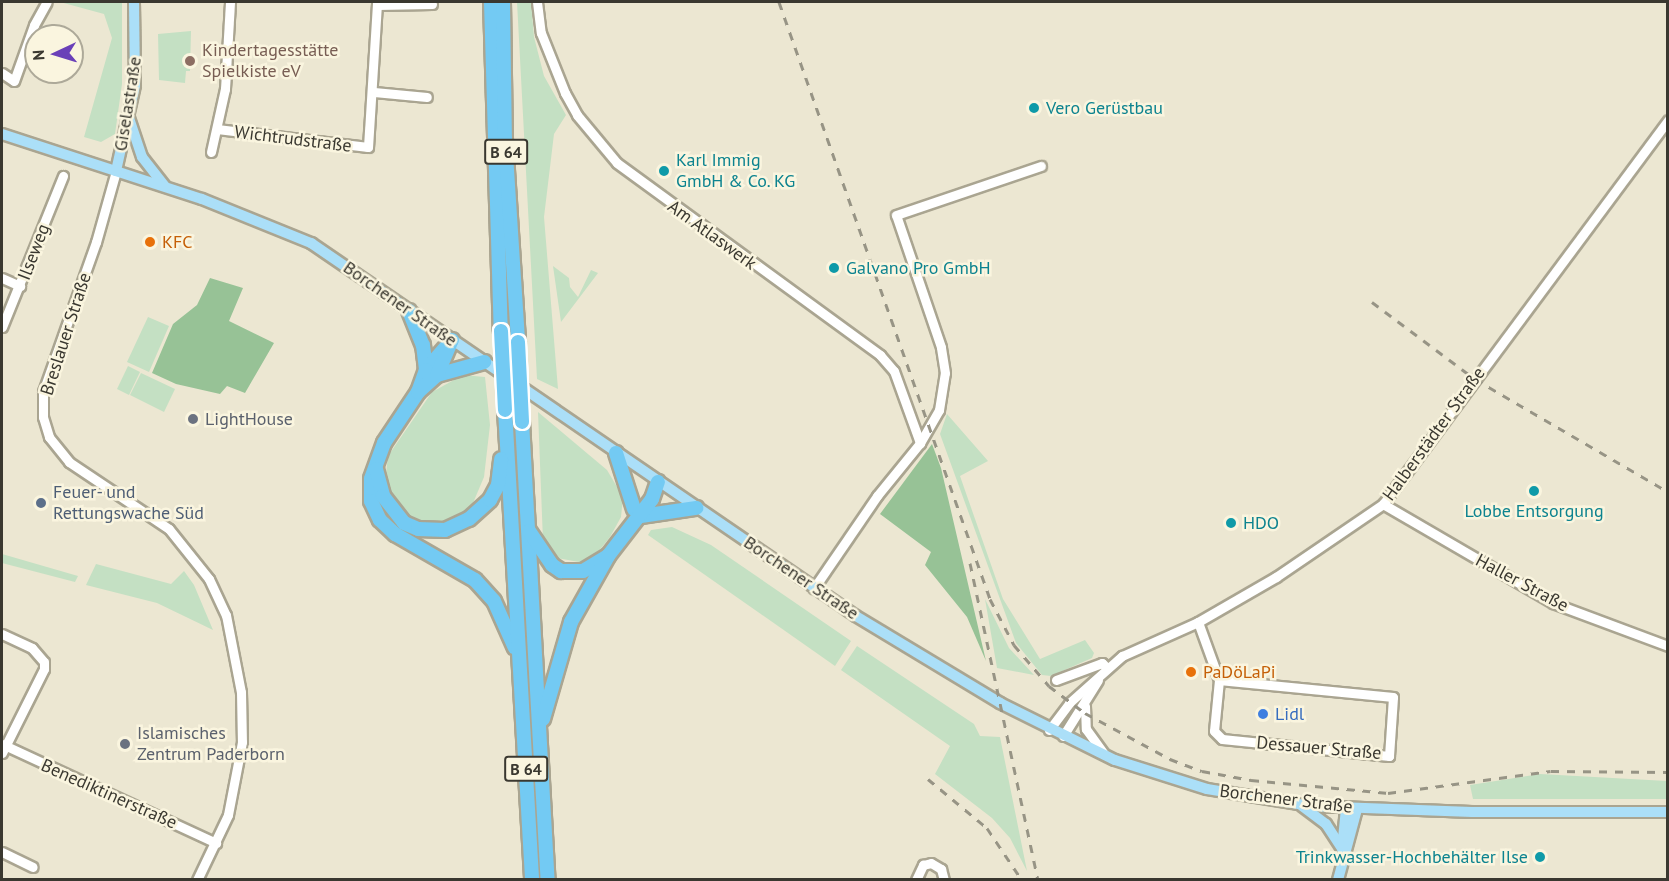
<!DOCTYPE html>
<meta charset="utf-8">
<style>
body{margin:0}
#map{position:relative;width:1669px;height:881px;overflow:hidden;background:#ece7d2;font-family:"PT Sans",sans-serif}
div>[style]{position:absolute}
.green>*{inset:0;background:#c4e0c3}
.forest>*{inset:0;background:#97c296}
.roads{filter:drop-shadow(2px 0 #aaa591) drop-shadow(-2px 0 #aaa591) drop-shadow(0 2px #aaa591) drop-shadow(0 -2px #aaa591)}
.minor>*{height:9px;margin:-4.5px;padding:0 4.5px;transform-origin:4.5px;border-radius:4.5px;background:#fff}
.major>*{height:10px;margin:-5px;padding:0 5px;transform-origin:5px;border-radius:5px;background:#abdff8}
.highway>*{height:14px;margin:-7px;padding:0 7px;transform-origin:7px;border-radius:7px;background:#73caf3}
.rail>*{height:3px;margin-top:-1.5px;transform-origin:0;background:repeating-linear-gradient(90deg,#979485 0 8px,transparent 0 16px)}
.bridges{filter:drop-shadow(2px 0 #fff) drop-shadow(-2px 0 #fff) drop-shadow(0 2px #fff) drop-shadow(0 -2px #fff)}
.highway-bridge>*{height:14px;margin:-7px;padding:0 7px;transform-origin:7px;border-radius:7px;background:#73caf3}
.dots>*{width:16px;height:16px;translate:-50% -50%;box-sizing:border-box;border:3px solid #faf5df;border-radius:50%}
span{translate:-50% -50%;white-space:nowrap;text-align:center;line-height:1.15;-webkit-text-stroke:5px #faf5df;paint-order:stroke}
.shield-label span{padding:2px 4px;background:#faf5df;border:2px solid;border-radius:4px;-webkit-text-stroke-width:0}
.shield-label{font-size:16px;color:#3a3830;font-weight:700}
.education-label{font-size:18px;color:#785e54}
.left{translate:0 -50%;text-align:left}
.street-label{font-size:18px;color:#3a3830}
.culture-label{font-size:18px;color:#0d838f}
.right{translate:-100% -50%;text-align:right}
.food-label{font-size:18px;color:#c56008}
.worship-label{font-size:18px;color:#5b616d}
.service-label{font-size:18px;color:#4e5e75}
.shop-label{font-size:18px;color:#366cbe}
.frame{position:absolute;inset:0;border:3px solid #3a3830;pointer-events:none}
.north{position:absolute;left:24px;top:24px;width:60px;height:60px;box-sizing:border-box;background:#faf5df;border:2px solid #ada999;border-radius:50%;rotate:266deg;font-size:16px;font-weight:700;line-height:24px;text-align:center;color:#3a3830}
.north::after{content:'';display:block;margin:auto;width:21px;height:27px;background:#6a40b8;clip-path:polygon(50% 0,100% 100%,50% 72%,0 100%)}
</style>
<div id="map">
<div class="green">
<div style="clip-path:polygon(60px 2px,122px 2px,122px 84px,115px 134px,101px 142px,84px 137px,112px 38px,104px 14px)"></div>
<div style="clip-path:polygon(517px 2px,531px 2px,534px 37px,544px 76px,566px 115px,554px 134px,544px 217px,558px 389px,537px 379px)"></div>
<div style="clip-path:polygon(191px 31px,190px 71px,186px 71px,185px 83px,159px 80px,158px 34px)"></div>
<div style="clip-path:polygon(553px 266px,569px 278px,570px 287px,578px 297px,591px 270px,598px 273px,561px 322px)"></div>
<div style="clip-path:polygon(148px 317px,169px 326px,149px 372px,127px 362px)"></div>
<div style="clip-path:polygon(128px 366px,140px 372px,129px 395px,117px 389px)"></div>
<div style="clip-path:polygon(141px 373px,175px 389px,164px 412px,130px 395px)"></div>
<div style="clip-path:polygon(463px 375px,485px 377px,490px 425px,484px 477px,473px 503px,453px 521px,434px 525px,415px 520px,397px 508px,385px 482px,388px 456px,432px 392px)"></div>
<div style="clip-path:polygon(538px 412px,607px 470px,623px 497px,621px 517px,610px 537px,594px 557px,579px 562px,557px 558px,543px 541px)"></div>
<div style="clip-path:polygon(947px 414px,988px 461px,960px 476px,1003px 599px,1040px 659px,1085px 640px,1094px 653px,1092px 658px,1051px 676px,1042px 675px,1016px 643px,940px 434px)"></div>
<div style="clip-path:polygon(672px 527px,711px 545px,851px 641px,835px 666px,648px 535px,651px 530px)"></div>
<div style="clip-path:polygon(2px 554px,78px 576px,75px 582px,2px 563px)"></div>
<div style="clip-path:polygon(96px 564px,171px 584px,184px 571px,194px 585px,213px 630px,157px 603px,86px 585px)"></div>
<div style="clip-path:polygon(985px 599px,1009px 648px,1034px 675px,997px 668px)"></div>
<div style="clip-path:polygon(857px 646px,974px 724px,980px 736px,1000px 737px,1027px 871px,1010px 838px,992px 818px,935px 774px,950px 746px,841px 670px)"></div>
<div style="clip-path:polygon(1540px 774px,1667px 781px,1667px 799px,1473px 799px,1470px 785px)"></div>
</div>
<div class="forest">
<div style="clip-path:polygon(210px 278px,243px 288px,229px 321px,274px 343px,245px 393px,227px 386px,220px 394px,176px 384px,152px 373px,173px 324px,197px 305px)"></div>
<div style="clip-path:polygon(932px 444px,941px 468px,986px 661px,967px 617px,925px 565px,931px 552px,880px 514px)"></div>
</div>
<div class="roads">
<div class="minor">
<div style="left:537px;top:2px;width:31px;rotate:83deg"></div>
<div style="left:541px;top:33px;width:65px;rotate:68.2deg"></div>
<div style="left:565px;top:93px;width:25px;rotate:61deg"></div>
<div style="left:577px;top:115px;width:62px;rotate:50.2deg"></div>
<div style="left:617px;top:163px;width:326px;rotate:36.1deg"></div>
<div style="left:880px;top:355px;width:21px;rotate:49deg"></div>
<div style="left:894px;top:371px;width:77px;rotate:70.1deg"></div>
<div style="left:920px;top:443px;width:68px;rotate:129.1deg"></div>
<div style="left:877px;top:496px;width:112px;rotate:124.4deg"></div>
<div style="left:377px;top:5px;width:55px;rotate:-1deg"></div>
<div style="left:2px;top:73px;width:14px;rotate:34deg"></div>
<div style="left:14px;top:81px;width:59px;rotate:-70.3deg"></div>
<div style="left:34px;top:25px;width:26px;rotate:-61deg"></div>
<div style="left:374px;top:92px;width:53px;rotate:5.4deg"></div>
<div style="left:217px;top:129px;width:152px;rotate:6.8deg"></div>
<div style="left:368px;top:147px;width:145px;rotate:-86.4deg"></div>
<div style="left:211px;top:152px;width:65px;rotate:-77.5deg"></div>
<div style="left:225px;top:89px;width:87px;rotate:-86.7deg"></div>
<div style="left:116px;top:171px;width:74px;rotate:105.7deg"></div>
<div style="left:96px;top:242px;width:159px;rotate:109.5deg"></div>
<div style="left:43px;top:392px;width:25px;rotate:90deg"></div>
<div style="left:43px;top:417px;width:21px;rotate:73deg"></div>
<div style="left:49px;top:437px;width:32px;rotate:51deg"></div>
<div style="left:69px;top:462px;width:120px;rotate:33.8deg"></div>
<div style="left:169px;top:529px;width:64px;rotate:51.3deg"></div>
<div style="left:209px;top:579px;width:40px;rotate:65deg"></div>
<div style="left:226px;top:615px;width:78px;rotate:79deg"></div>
<div style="left:241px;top:692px;width:50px;rotate:88.9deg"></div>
<div style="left:242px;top:742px;width:74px;rotate:100.9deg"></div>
<div style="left:228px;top:815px;width:72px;rotate:115.5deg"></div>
<div style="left:2px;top:278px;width:20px;rotate:24deg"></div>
<div style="left:2px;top:327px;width:163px;rotate:-68deg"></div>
<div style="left:920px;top:443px;width:38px;rotate:-60deg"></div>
<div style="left:939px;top:410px;width:37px;rotate:-81deg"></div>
<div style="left:945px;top:373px;width:26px;rotate:-99deg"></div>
<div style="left:941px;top:347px;width:139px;rotate:-108.8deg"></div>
<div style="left:896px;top:215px;width:153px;rotate:-18.7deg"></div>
<div style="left:1383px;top:504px;width:197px;rotate:30.2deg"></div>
<div style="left:1553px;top:603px;width:123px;rotate:20.5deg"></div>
<div style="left:1198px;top:622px;width:62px;rotate:70.1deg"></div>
<div style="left:1219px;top:680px;width:51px;rotate:95.6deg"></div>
<div style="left:1214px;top:731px;width:11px;rotate:45deg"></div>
<div style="left:1222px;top:739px;width:168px;rotate:5.8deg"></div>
<div style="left:1389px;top:756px;width:59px;rotate:-86.1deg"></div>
<div style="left:1393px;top:697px;width:175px;rotate:-174.4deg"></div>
<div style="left:2px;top:634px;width:33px;rotate:25deg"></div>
<div style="left:32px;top:648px;width:18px;rotate:49deg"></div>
<div style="left:44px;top:662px;width:7px;rotate:90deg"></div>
<div style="left:44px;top:669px;width:94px;rotate:116.6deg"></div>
<div style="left:1056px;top:680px;width:49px;rotate:-20.3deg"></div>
<div style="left:1102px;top:663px;width:7px;rotate:45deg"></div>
<div style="left:1085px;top:706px;width:23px;rotate:88deg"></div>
<div style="left:1086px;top:729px;width:32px;rotate:54deg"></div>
<div style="left:1049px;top:730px;width:34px;rotate:-53deg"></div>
<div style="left:1069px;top:703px;width:71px;rotate:-41.6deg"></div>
<div style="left:1122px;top:656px;width:83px;rotate:-24.1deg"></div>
<div style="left:1198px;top:622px;width:90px;rotate:-30deg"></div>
<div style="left:1276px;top:577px;width:130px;rotate:-34.3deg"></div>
<div style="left:1383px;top:504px;width:478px;rotate:-53.4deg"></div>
<div style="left:1063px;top:736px;width:66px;rotate:-58deg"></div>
<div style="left:2px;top:744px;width:236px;rotate:24.8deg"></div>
<div style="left:2px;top:852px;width:34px;rotate:26deg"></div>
<div style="left:916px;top:880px;width:17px;rotate:-65deg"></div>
<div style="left:923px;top:865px;width:8px;rotate:-14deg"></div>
<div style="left:931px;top:863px;width:12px;rotate:31deg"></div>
<div style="left:941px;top:869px;width:11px;rotate:75deg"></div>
</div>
<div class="major">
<div style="left:129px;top:118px;width:41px;rotate:71.6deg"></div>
<div style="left:142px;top:157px;width:37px;rotate:52deg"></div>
<div style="left:2px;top:134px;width:210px;rotate:18deg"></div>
<div style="left:202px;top:199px;width:118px;rotate:22deg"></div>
<div style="left:311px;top:243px;width:660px;rotate:34.39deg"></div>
<div style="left:856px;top:616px;width:168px;rotate:31.1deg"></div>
<div style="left:1000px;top:703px;width:128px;rotate:26.4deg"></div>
<div style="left:1115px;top:760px;width:96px;rotate:17.5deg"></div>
<div style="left:1207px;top:789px;width:105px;rotate:9.3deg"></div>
<div style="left:1311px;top:806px;width:161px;rotate:2.1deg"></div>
<div style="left:1472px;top:812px;width:196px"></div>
<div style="left:116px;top:171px;width:88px;rotate:-77.5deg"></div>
<div style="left:135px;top:85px;width:83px;rotate:-90.7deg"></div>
<div style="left:1302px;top:806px;width:30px;rotate:37deg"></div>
<div style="left:1326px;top:824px;width:27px;rotate:57deg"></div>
<div style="left:1342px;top:849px;width:41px;rotate:-84.4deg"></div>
<div style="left:1338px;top:880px;width:73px;rotate:-75deg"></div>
</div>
<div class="highway">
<div style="left:491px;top:2px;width:329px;rotate:88.3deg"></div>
<div style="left:503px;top:2px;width:137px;rotate:89.2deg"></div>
<div style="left:505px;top:139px;width:203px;rotate:86.3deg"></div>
<div style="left:409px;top:311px;width:37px;rotate:68deg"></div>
<div style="left:423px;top:345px;width:25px;rotate:83deg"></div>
<div style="left:452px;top:340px;width:40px;rotate:131deg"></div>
<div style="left:426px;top:370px;width:23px;rotate:110deg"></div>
<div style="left:418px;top:392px;width:61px;rotate:123.7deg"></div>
<div style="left:384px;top:443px;width:38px;rotate:110deg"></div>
<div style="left:371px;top:479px;width:22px;rotate:90deg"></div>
<div style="left:371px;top:501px;width:21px;rotate:65deg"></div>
<div style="left:380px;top:520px;width:21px;rotate:43deg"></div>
<div style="left:395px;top:534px;width:92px;rotate:29.9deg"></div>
<div style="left:475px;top:580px;width:28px;rotate:48deg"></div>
<div style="left:494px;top:601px;width:51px;rotate:65.9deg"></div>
<div style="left:437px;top:375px;width:49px;rotate:-15.5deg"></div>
<div style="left:418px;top:392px;width:25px;rotate:-42deg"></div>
<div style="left:437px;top:375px;width:36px;rotate:-67deg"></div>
<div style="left:505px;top:410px;width:471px;rotate:86.7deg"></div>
<div style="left:522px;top:422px;width:459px;rotate:86.8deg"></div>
<div style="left:616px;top:453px;width:59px;rotate:72.2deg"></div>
<div style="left:376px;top:469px;width:28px;rotate:75deg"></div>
<div style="left:383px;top:496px;width:34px;rotate:52deg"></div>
<div style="left:404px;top:523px;width:15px;rotate:23deg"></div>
<div style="left:418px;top:529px;width:27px;rotate:2deg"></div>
<div style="left:445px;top:530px;width:26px;rotate:-25deg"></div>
<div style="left:469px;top:519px;width:28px;rotate:-42deg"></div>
<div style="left:490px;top:500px;width:17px;rotate:-62deg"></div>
<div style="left:498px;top:485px;width:26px;rotate:-83deg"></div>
<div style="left:641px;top:516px;width:56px;rotate:-8.3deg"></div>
<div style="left:529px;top:531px;width:41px;rotate:55.9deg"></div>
<div style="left:552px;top:565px;width:11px;rotate:34deg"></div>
<div style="left:561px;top:571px;width:22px"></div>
<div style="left:583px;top:571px;width:29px;rotate:-31deg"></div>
<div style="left:543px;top:719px;width:101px;rotate:-73.9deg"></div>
<div style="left:571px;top:622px;width:76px;rotate:-60.7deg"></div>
<div style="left:608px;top:556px;width:72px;rotate:-52.3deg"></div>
<div style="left:652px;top:499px;width:18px;rotate:-71deg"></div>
</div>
</div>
<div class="rail">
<div style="left:779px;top:2px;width:633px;rotate:70.53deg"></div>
<div style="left:990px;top:599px;width:52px;rotate:62.4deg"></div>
<div style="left:1014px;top:645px;width:54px;rotate:49.5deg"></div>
<div style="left:1049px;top:686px;width:45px;rotate:36.9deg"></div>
<div style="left:1085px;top:713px;width:97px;rotate:28.4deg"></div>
<div style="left:1170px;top:759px;width:34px;rotate:21deg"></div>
<div style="left:1202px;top:771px;width:50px;rotate:10.4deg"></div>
<div style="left:1251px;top:780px;width:138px;rotate:5.4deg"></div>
<div style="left:1388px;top:793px;width:164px;rotate:-7.7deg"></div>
<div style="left:1551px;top:771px;width:117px;rotate:0.5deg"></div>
<div style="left:1372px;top:302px;width:129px;rotate:36.8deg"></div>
<div style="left:1475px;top:379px;width:224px;rotate:30.3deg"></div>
<div style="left:970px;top:563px;width:324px;rotate:77.9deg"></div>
<div style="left:928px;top:779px;width:77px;rotate:39.7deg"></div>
<div style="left:987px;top:828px;width:63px;rotate:56.1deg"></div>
</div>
<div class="bridges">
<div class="highway-bridge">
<div style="left:501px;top:331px;width:79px;rotate:87.1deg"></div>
<div style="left:518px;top:342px;width:80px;rotate:87.1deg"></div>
</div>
</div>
<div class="dots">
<div style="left:190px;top:61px;background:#8d6e63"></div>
<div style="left:1034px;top:108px;background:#0f9aa8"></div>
<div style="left:664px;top:171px;background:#0f9aa8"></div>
<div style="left:150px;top:242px;background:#e8710a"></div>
<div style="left:834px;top:268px;background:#0f9aa8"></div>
<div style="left:193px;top:419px;background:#6b7280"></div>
<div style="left:1534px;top:491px;background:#0f9aa8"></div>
<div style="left:41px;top:503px;background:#5c6f8a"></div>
<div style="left:1231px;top:523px;background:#0f9aa8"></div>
<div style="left:1191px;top:672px;background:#e8710a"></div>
<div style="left:1263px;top:714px;background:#3f7fe0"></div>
<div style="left:125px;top:744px;background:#6b7280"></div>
<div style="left:1540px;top:857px;background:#0f9aa8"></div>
</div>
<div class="shield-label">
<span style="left:506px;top:152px">B 64</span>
<span style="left:526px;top:769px">B 64</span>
</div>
<div class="education-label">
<span class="left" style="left:202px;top:61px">Kindertagesstätte<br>Spielkiste eV</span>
</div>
<div class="street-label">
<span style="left:128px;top:104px;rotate:-81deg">Giselastraße</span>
<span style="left:293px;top:139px;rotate:7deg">Wichtrudstraße</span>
<span style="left:712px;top:235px;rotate:36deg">Am Atlaswerk</span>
<span style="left:34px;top:252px;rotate:-69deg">Ilseweg</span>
<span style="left:400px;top:304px;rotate:35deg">Borchener Straße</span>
<span style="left:66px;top:334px;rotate:-72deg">Breslauer Straße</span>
<span style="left:1434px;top:434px;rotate:-54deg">Halberstädter Straße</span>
<span style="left:801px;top:578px;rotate:34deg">Borchener Straße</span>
<span style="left:1522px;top:583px;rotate:28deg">Haller Straße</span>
<span style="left:1319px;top:748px;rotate:5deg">Dessauer Straße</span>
<span style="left:109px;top:794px;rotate:24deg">Benediktinerstraße</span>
<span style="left:1286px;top:799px;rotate:7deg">Borchener Straße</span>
</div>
<div class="culture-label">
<span class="left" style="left:1046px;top:108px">Vero Gerüstbau</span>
<span class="left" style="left:676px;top:171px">Karl Immig<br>GmbH &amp; Co. KG</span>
<span class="left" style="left:846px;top:268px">Galvano Pro GmbH</span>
<span style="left:1534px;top:511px">Lobbe Entsorgung</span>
<span class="left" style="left:1243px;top:523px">HDO</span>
<span class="right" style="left:1528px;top:857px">Trinkwasser-Hochbehälter Ilse</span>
</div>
<div class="food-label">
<span class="left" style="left:162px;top:242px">KFC</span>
<span class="left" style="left:1203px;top:672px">PaDöLaPi</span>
</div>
<div class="worship-label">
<span class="left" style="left:205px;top:419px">LightHouse</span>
<span class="left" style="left:137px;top:744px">Islamisches<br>Zentrum Paderborn</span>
</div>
<div class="service-label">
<span class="left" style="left:53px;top:503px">Feuer- und<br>Rettungswache Süd</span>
</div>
<div class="shop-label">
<span class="left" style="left:1275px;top:714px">Lidl</span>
</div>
<div class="frame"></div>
<div class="north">N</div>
</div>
